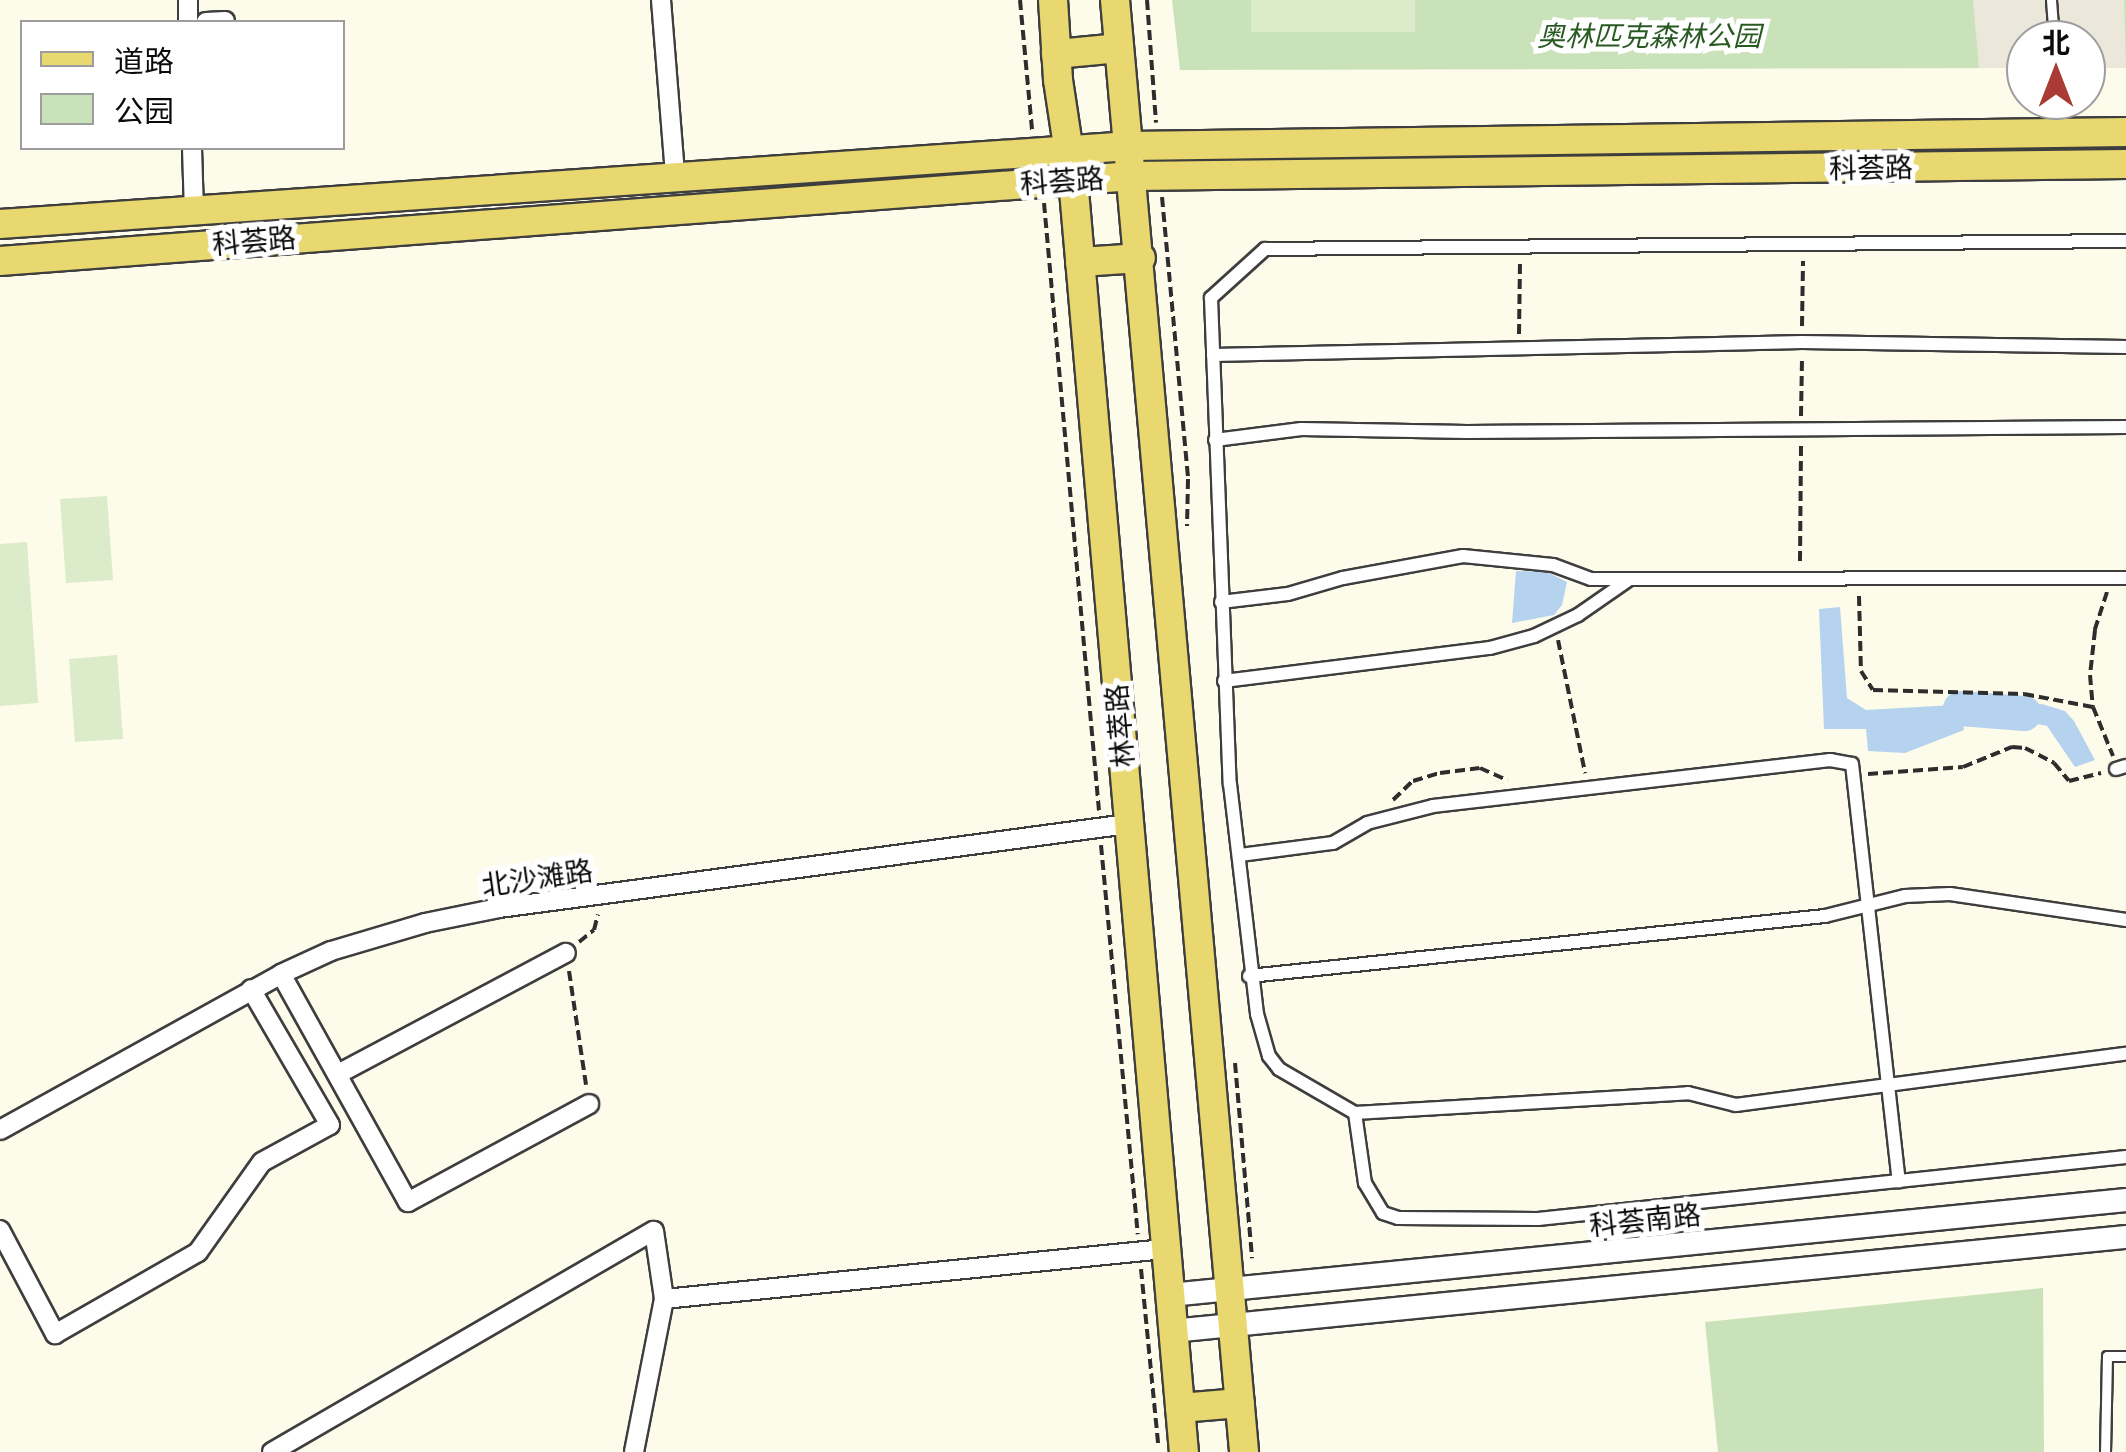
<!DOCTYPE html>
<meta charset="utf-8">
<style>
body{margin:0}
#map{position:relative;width:2126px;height:1452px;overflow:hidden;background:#fdfbea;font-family:"Playfair Display","Noto Sans SC",serif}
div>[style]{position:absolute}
.green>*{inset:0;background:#cae2b9}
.pitch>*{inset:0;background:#dcebc9}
.plaza>*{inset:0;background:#ebe8db}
.water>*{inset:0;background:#b5d3ee}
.river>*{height:35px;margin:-17.5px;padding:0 17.5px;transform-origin:17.5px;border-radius:17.5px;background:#b5d3ee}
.path>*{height:4px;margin-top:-2px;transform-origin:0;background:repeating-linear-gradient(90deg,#2d2d2d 0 10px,transparent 0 15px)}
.roads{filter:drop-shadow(2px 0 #3e3e3e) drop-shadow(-2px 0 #3e3e3e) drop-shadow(0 2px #3e3e3e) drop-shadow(0 -2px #3e3e3e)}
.service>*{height:9px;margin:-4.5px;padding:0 4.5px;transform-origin:4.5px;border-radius:4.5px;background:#fff}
.pedestrian>*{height:12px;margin:-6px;padding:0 6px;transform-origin:6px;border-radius:6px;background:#fff}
.minor>*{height:18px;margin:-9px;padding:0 9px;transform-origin:9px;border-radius:9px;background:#fff}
.tertiary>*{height:22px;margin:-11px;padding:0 11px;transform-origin:11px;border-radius:11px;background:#fff}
.primary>*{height:28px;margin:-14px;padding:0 14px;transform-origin:14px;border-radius:14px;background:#e8d86f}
span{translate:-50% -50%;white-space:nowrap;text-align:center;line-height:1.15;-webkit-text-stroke:10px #fff;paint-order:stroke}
.park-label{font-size:28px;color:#295a23;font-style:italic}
.street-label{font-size:28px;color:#0b0b0b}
.legend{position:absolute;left:20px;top:20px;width:325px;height:130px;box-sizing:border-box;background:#fff;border:2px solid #9d9d9d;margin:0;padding:12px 18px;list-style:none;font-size:30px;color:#0b0b0b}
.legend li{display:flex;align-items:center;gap:20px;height:50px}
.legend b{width:50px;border:2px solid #9d9d9d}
.north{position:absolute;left:2006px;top:20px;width:100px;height:100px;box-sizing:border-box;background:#fff;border:2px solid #9d9d9d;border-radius:50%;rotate:0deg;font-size:28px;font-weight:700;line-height:40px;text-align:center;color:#0b0b0b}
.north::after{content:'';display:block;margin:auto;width:35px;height:45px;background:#aa3b34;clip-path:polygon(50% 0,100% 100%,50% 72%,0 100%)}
</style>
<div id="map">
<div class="green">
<div style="clip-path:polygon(1172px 0,2126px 0,2126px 68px,2086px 68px,2086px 40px,2026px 40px,2026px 68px,1180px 70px)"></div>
<div style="clip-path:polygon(2043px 1288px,2044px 1452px,1718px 1452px,1705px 1322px)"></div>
</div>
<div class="pitch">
<div style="clip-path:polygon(1251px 0,1415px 0,1415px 32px,1251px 32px)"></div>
<div style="clip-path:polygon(107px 496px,113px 580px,66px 583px,60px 499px)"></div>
<div style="clip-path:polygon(27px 542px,38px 703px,0 706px,0 544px)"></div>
<div style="clip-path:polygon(117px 655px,123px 739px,75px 742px,69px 659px)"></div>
</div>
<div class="plaza">
<div style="clip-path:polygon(1973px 0,2124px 0,2126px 68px,2086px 68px,2086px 40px,2026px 40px,2026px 68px,1979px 68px)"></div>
</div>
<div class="water">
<div style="clip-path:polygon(1516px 571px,1547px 572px,1567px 582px,1562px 605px,1554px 615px,1512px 623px)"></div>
<div style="clip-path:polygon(1840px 607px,1847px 698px,1866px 710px,1953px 705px,1960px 708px,1964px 730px,1905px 753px,1868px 751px,1866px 729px,1824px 729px,1819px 609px)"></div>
<div style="clip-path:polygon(2042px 704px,2065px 711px,2074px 721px,2095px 760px,2075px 767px,2047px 726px,2024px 721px,2029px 705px)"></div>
</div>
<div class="river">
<div style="left:1960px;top:708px;width:64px;rotate:4.5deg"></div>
</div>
<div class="path">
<div style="left:1020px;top:0;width:131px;rotate:84.7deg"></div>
<div style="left:1147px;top:0;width:123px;rotate:85.8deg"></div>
<div style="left:1162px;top:197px;width:283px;rotate:84.7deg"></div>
<div style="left:1188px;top:479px;width:47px;rotate:91.2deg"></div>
<div style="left:1044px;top:203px;width:610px;rotate:84.83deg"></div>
<div style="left:1802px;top:326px;width:65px;rotate:-89.1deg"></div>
<div style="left:1519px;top:334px;width:71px;rotate:-89.2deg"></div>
<div style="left:1801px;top:416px;width:60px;rotate:-89deg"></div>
<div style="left:1800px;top:561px;width:115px;rotate:-89.5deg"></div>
<div style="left:2107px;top:592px;width:40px;rotate:108deg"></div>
<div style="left:2095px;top:630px;width:45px;rotate:96.3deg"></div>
<div style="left:2090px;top:675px;width:32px;rotate:85deg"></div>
<div style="left:2093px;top:707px;width:53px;rotate:67.8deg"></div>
<div style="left:1859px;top:596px;width:75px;rotate:88.5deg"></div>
<div style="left:1861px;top:671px;width:22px;rotate:58deg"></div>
<div style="left:1873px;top:690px;width:151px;rotate:1.5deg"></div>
<div style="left:2024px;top:694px;width:70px;rotate:10.7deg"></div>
<div style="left:1558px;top:640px;width:136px;rotate:78.5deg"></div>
<div style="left:1868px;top:774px;width:95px;rotate:-4.2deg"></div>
<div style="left:1963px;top:767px;width:53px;rotate:-22.2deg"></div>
<div style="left:2012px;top:747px;width:13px;rotate:4deg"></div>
<div style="left:2025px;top:748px;width:33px;rotate:27deg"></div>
<div style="left:2054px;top:763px;width:23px;rotate:50deg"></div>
<div style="left:2069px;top:781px;width:33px;rotate:-14deg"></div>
<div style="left:1393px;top:800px;width:28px;rotate:-44deg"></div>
<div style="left:1413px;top:781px;width:28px;rotate:-17deg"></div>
<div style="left:1440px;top:773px;width:40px;rotate:-7.1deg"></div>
<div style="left:1480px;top:768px;width:30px;rotate:24deg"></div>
<div style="left:1101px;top:845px;width:391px;rotate:84.6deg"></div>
<div style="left:579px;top:942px;width:19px;rotate:-39deg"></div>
<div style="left:594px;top:930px;width:16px;rotate:-76deg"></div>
<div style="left:569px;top:971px;width:115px;rotate:81.5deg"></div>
<div style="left:1235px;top:1063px;width:196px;rotate:85deg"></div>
<div style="left:1141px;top:1269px;width:175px;rotate:84.4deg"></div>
</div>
<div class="roads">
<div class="service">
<div style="left:2051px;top:0;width:40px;rotate:85.7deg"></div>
<div style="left:2059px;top:100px;width:27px;rotate:86deg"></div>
<div style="left:2105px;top:1452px;width:96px;rotate:-88.8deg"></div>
<div style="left:2107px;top:1356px;width:19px"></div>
</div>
<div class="pedestrian">
<div style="left:2126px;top:241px;width:861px;rotate:179.47deg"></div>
<div style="left:1265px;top:249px;width:73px;rotate:137.8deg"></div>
<div style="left:1211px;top:298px;width:486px;rotate:87.8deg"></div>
<div style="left:1230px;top:784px;width:232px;rotate:83.3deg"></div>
<div style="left:1257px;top:1014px;width:44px;rotate:74.1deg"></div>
<div style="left:1269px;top:1056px;width:16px;rotate:52deg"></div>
<div style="left:1279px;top:1069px;width:88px;rotate:30.1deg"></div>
<div style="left:1355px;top:1113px;width:71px;rotate:81.9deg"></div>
<div style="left:1365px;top:1183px;width:35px;rotate:59deg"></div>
<div style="left:1383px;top:1213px;width:16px;rotate:18deg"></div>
<div style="left:1398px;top:1218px;width:140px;rotate:0.4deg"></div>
<div style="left:1538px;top:1219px;width:591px;rotate:-6.02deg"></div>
<div style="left:1213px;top:355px;width:589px;rotate:-1.26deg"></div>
<div style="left:1802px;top:342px;width:324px;rotate:0.9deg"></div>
<div style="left:1215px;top:440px;width:87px;rotate:-7.3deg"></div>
<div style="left:1301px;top:429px;width:166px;rotate:1deg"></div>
<div style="left:1467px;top:432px;width:659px;rotate:-0.43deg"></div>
<div style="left:1221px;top:602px;width:67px;rotate:-6.8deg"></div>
<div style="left:1288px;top:594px;width:57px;rotate:-16.2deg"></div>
<div style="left:1343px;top:578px;width:122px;rotate:-10.4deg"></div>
<div style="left:1463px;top:556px;width:90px;rotate:5.7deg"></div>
<div style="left:1553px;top:565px;width:40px;rotate:20.2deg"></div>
<div style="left:1591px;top:579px;width:535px;rotate:-0.11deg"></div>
<div style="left:1224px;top:681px;width:268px;rotate:-7.1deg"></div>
<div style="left:1490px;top:648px;width:46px;rotate:-15.3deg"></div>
<div style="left:1534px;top:636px;width:49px;rotate:-25.5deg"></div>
<div style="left:1578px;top:615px;width:60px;rotate:-34.8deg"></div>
<div style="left:2116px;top:769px;width:10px;rotate:-17deg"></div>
<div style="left:1240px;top:855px;width:94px;rotate:-7.4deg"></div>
<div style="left:1333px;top:843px;width:39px;rotate:-30deg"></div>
<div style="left:1367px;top:823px;width:68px;rotate:-14.4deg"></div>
<div style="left:1433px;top:806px;width:400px;rotate:-6.6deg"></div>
<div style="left:1830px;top:760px;width:22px;rotate:10deg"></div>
<div style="left:1852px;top:764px;width:420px;rotate:83.6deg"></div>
<div style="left:1249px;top:976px;width:579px;rotate:-5.95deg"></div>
<div style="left:1825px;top:916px;width:82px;rotate:-14deg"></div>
<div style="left:1905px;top:896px;width:45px;rotate:-2.5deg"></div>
<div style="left:1950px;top:894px;width:178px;rotate:8.4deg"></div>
<div style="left:1355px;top:1113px;width:334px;rotate:-3.4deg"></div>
<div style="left:1688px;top:1093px;width:49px;rotate:14deg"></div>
<div style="left:1736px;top:1105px;width:393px;rotate:-7.5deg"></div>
</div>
<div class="minor">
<div style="left:188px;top:0;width:22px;rotate:90deg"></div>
<div style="left:661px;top:0;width:175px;rotate:85.4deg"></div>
<div style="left:206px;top:22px;width:19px;rotate:-3deg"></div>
<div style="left:192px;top:148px;width:64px;rotate:88.2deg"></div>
<div style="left:281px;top:974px;width:261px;rotate:60.9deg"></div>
<div style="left:408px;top:1202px;width:206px;rotate:-28.4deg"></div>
<div style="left:338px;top:1074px;width:258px;rotate:-28deg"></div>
<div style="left:0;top:1130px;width:321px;rotate:-29deg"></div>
<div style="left:281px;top:974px;width:55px;rotate:-24.7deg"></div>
<div style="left:331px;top:951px;width:98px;rotate:-16.6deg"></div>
<div style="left:425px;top:923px;width:76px;rotate:-11.5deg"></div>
<div style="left:499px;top:908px;width:635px;rotate:-7.61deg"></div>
<div style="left:0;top:1230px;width:118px;rotate:62.1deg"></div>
<div style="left:55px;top:1334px;width:165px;rotate:-29.8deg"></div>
<div style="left:198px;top:1252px;width:110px;rotate:-54.6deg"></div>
<div style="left:262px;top:1162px;width:77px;rotate:-28.6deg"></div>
<div style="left:330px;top:1125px;width:157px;rotate:-120.2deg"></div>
<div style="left:664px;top:1299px;width:503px;rotate:-5.7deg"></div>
<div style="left:272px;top:1452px;width:441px;rotate:-30.1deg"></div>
<div style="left:654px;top:1231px;width:69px;rotate:81.6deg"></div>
<div style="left:664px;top:1299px;width:156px;rotate:101.1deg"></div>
</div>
<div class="tertiary">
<div style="left:1170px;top:1295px;width:961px;rotate:-5.67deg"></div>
<div style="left:1172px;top:1331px;width:959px;rotate:-5.63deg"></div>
</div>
<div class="primary">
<div style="left:1053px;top:0;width:80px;rotate:86.4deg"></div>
<div style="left:1058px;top:80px;width:100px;rotate:81.4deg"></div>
<div style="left:1073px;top:179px;width:1278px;rotate:85.02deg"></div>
<div style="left:1115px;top:0;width:1458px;rotate:84.92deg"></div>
<div style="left:1056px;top:54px;width:63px;rotate:-5.4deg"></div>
<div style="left:0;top:224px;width:1133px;rotate:-3.95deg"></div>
<div style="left:1130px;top:146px;width:996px;rotate:-0.81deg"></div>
<div style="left:0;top:261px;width:1136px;rotate:-4.29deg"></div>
<div style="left:1133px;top:176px;width:993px;rotate:-0.69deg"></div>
<div style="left:1080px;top:262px;width:61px;rotate:-3.8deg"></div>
<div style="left:1180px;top:1408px;width:60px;rotate:-4.8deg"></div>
</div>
</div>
<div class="park-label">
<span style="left:1649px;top:35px">奥林匹克森林公园</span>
</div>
<div class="street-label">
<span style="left:1871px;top:167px;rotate:-1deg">科荟路</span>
<span style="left:1062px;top:180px;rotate:-4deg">科荟路</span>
<span style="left:254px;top:240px;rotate:-5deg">科荟路</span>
<span style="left:1119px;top:726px;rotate:-95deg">林萃路</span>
<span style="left:537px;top:877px;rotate:-8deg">北沙滩路</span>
<span style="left:1645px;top:1219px;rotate:-6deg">科荟南路</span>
</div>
<ul class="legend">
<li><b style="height:12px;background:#e8d86f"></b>道路</li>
<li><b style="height:28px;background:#cae2b9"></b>公园</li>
</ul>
<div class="north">北</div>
</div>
